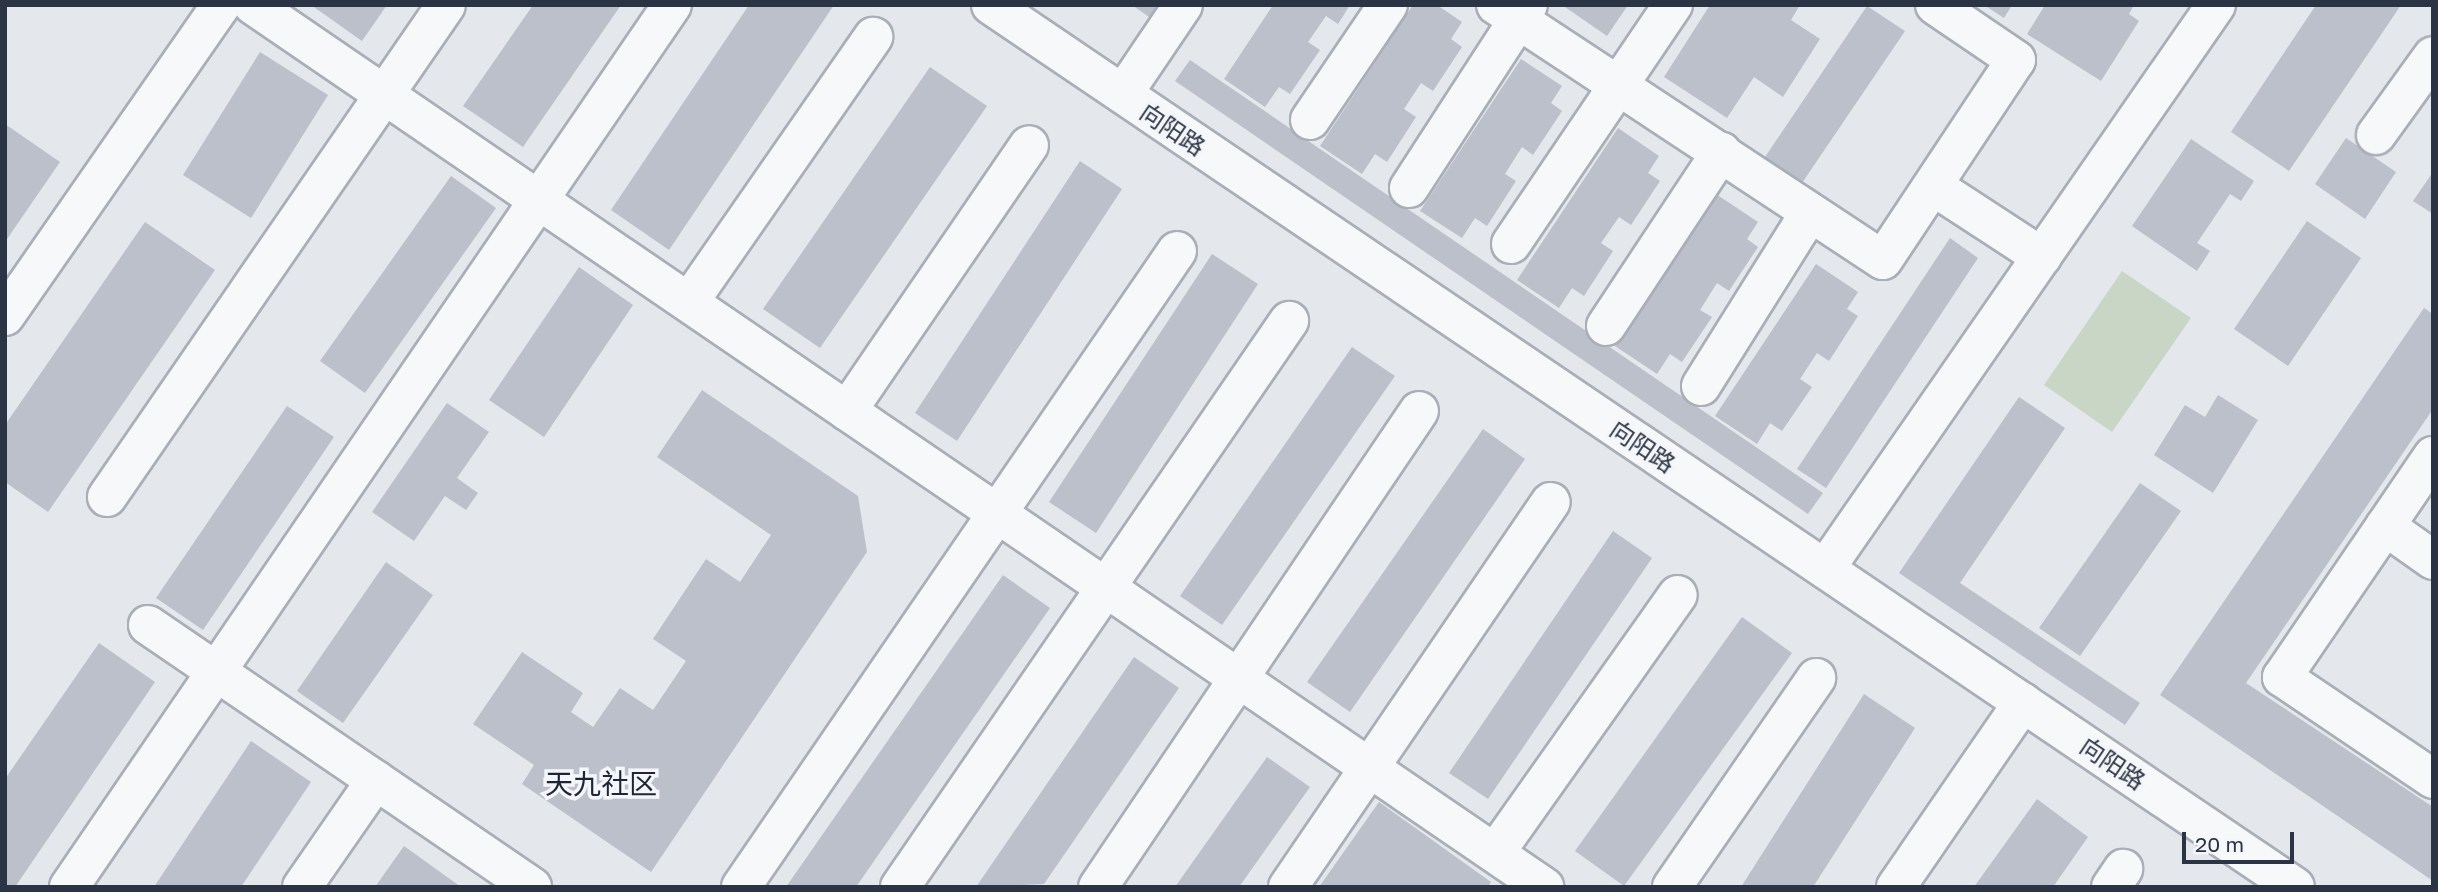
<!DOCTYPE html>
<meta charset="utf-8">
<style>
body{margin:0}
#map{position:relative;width:2438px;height:892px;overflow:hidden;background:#e4e7ec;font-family:"Golos Text","Noto Sans SC",sans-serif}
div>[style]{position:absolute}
.green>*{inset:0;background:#c9d6c5}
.building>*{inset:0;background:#bbc0ca}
.roads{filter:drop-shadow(2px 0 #a9aeb7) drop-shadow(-2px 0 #a9aeb7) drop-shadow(0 2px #a9aeb7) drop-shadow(0 -2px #a9aeb7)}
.minor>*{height:38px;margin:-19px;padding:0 19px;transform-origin:19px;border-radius:19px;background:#f7f8fa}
span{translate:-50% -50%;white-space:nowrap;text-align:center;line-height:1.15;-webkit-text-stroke:7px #f4f6f9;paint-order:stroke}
.street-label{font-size:24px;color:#2b3445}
.quarter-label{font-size:28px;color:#1d2536}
.frame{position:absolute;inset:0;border:7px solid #2b3445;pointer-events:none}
.scale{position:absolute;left:2182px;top:832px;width:112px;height:32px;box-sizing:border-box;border:4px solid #2b3445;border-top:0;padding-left:9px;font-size:21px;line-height:24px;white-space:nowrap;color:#2b3445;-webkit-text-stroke:5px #f4f6f9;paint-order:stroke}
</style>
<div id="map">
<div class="green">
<div style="clip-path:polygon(2122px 271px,2191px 318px,2112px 432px,2044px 385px)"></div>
</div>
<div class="building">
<div style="clip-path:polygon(311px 5px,387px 5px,362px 41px)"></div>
<div style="clip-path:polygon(533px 5px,621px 5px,523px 147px,463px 106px)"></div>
<div style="clip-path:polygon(749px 5px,834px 5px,669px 250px,611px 210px)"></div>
<div style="clip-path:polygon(1132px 5px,1161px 5px,1152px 19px)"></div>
<div style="clip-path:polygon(1273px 5px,1350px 5px,1338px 24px,1326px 16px,1308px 42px,1320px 50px,1290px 94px,1279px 87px,1265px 107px,1224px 79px)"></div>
<div style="clip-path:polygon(1413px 5px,1437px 5px,1462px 22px,1451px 39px,1462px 47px,1433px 91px,1421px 83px,1404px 109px,1416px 117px,1387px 162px,1375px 154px,1362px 174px,1320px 146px)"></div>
<div style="clip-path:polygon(1562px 5px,1628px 5px,1607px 36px)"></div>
<div style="clip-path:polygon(1710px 5px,1800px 5px,1791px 20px,1820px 39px,1783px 97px,1754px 77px,1727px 118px,1664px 77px)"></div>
<div style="clip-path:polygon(1984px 5px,2012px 5px,2004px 18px)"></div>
<div style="clip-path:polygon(2045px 5px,2134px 5px,2129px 14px,2139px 21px,2101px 81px,2027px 34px)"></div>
<div style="clip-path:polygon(2316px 5px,2401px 5px,2289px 171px,2231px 132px)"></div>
<div style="clip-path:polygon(1867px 6px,1905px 31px,1802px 183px,1765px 157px)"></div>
<div style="clip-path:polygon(260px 52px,328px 95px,251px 218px,183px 175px)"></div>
<div style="clip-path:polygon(1521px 59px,1562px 86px,1551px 103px,1562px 111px,1533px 155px,1522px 147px,1505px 174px,1516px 181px,1487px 226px,1475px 218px,1462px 238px,1420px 211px)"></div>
<div style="clip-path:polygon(1190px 60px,1823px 493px,1808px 514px,1175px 81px)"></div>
<div style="clip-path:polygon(930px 67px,987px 106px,820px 348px,763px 309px)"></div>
<div style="clip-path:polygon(5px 124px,60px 162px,5px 242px)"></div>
<div style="clip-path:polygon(1618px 128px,1659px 156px,1648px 173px,1660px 181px,1631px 225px,1619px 217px,1601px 243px,1613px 251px,1584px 296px,1572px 288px,1559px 308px,1517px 280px)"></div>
<div style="clip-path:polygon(2346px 138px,2396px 172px,2365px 219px,2315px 184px)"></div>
<div style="clip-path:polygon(2191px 139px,2254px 181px,2241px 201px,2230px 194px,2197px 243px,2210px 251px,2197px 271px,2132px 226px)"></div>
<div style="clip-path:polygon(1080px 161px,1122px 189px,957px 441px,915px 413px)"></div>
<div style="clip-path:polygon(2433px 172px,2433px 214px,2413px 201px)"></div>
<div style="clip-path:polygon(451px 176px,496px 208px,365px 393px,320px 361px)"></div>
<div style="clip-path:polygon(1716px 194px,1758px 222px,1747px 239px,1758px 247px,1729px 291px,1717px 283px,1700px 310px,1712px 317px,1682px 362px,1670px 354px,1657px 374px,1615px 346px)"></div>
<div style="clip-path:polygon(2307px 221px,2361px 258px,2288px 366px,2234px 329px)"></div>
<div style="clip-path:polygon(145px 222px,215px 270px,48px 512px,5px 482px,5px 425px)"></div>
<div style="clip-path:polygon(1950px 238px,1978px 258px,1826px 488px,1797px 469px)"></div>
<div style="clip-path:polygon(1212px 254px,1258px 284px,1096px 533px,1049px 502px)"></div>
<div style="clip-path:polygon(1816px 264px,1858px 292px,1847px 309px,1858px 316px,1829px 361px,1817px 353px,1800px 379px,1812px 387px,1782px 431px,1770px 423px,1757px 444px,1715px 416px)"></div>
<div style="clip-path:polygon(579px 267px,633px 305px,544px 437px,489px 400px)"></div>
<div style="clip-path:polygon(2424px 308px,2433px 314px,2433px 409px,2246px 683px,2433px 807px,2433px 881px,2160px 695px)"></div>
<div style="clip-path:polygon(1352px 347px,1395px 376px,1222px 625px,1180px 596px)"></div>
<div style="clip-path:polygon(702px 390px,858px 496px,867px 552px,651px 872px,522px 784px,534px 765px,473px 724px,522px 652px,583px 693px,571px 712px,593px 727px,620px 688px,653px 710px,686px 661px,653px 639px,706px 559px,740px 582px,771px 535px,657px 457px)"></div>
<div style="clip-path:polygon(2218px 395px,2258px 420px,2213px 493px,2154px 455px,2185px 405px,2205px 417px)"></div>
<div style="clip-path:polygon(2019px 397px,2065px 428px,1960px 583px,2140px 703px,2125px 725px,1899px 573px)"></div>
<div style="clip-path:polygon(447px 403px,489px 432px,457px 478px,478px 493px,466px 510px,445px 496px,414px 541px,372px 512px)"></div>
<div style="clip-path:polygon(287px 406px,334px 437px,203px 630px,156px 598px)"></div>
<div style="clip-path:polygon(1483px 429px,1525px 459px,1350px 712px,1307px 682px)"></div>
<div style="clip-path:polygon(2140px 483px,2181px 511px,2080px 656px,2039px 628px)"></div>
<div style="clip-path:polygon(1613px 531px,1652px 558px,1488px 799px,1449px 773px)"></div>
<div style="clip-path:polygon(386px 562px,433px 595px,343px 723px,297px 691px)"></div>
<div style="clip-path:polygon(1003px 575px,1050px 608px,856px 887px,786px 887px)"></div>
<div style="clip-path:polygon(1742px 617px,1792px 653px,1624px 886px,1575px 851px)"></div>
<div style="clip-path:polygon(99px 643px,155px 682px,15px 887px,5px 887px,5px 779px)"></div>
<div style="clip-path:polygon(1134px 657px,1179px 688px,1044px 884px,976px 887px)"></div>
<div style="clip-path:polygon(1864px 694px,1915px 728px,1813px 887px,1741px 887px)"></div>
<div style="clip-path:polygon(251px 741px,311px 782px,241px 887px,154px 887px)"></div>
<div style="clip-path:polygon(1267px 757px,1310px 787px,1239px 887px,1175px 887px)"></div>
<div style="clip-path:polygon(2037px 799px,2088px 837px,2053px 887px,1974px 887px)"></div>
<div style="clip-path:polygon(1379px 802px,1491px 882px,1488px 887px,1319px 887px)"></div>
<div style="clip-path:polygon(404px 846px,461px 887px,375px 887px)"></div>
</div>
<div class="roads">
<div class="minor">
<div style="left:253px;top:5px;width:1564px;rotate:34.34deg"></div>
<div style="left:991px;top:5px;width:1574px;rotate:34.07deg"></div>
<div style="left:1496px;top:5px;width:463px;rotate:33.4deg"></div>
<div style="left:1883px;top:260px;width:240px;rotate:-56.4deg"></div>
<div style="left:2016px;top:60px;width:98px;rotate:-145.8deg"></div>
<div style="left:1123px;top:94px;width:107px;rotate:-56deg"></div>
<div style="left:1310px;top:120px;width:139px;rotate:-55.9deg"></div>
<div style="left:2376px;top:135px;width:97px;rotate:-54.2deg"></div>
<div style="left:1933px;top:186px;width:130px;rotate:33.1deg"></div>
<div style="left:1409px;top:188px;width:218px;rotate:-57deg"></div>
<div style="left:1511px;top:244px;width:289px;rotate:-55.9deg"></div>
<div style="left:689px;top:302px;width:323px;rotate:-55.2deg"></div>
<div style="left:5px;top:316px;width:379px;rotate:-55.2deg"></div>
<div style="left:1606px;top:326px;width:209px;rotate:-56.5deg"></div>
<div style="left:1701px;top:386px;width:205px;rotate:-57.9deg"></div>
<div style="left:847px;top:411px;width:322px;rotate:-55.6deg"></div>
<div style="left:2433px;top:456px;width:268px;rotate:124.3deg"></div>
<div style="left:2282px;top:677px;width:182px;rotate:34deg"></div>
<div style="left:107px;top:497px;width:597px;rotate:-55.43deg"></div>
<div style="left:2385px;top:526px;width:59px;rotate:35.3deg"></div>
<div style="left:1825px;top:569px;width:686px;rotate:-55.27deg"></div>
<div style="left:148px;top:625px;width:465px;rotate:34.3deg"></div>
<div style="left:1495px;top:853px;width:316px;rotate:-54.7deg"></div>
<div style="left:69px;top:887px;width:1068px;rotate:-55.64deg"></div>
<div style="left:302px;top:887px;width:130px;rotate:-55.3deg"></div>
<div style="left:741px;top:887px;width:771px;rotate:-55.57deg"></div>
<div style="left:900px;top:887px;width:687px;rotate:-55.5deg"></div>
<div style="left:1098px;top:887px;width:574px;rotate:-56.01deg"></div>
<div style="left:1288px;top:887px;width:466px;rotate:-55.7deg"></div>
<div style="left:1672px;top:887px;width:254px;rotate:-55.4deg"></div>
<div style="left:1896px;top:887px;width:224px;rotate:-55.5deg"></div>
<div style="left:2111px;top:887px;width:22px;rotate:-56deg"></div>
</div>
</div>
<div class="street-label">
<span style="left:1173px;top:129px;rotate:34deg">向阳路</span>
<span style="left:1643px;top:446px;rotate:34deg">向阳路</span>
<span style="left:2113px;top:763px;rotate:34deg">向阳路</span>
</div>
<div class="quarter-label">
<span style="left:601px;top:784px">天九社区</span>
</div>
<div class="frame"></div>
<div class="scale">20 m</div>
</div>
